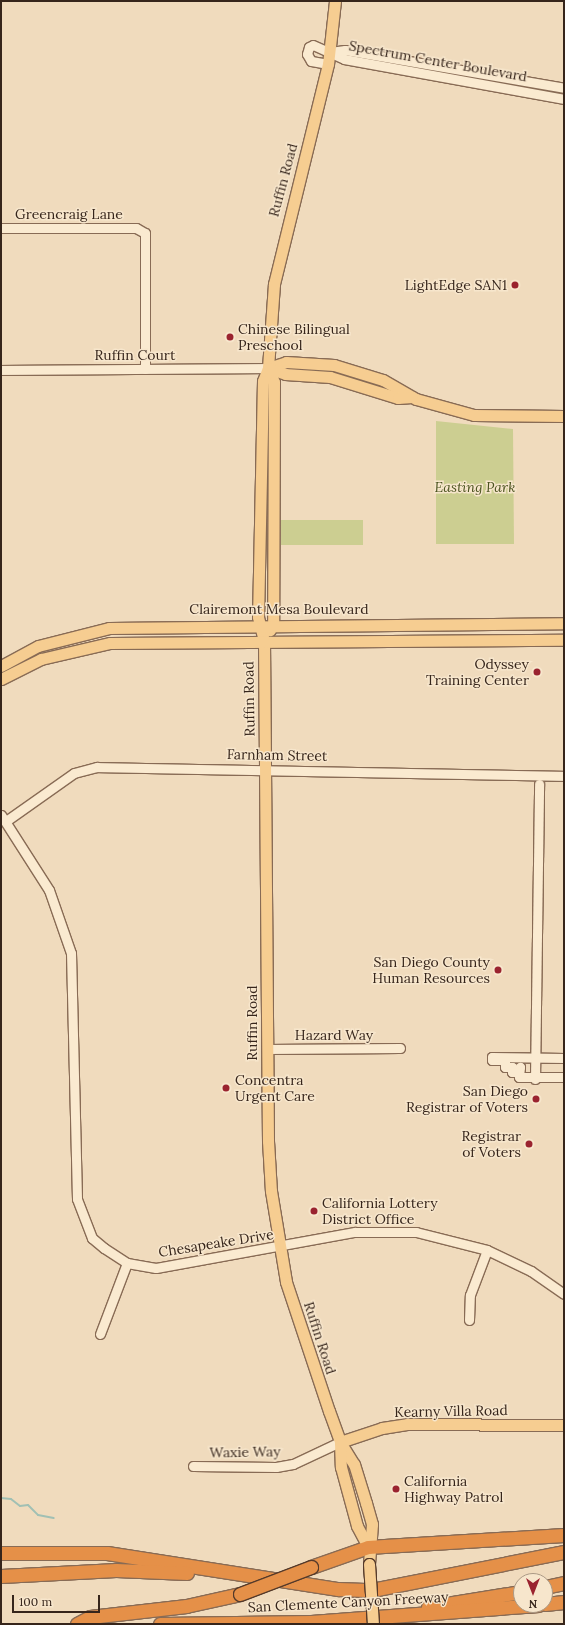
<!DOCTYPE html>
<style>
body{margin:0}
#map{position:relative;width:565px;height:1625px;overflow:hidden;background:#f0dbbd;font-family:Lora,serif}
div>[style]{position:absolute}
.green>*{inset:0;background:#ccce91}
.stream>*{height:2px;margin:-1px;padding:0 1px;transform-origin:1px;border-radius:1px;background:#a1c0b4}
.roads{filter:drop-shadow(1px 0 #886b55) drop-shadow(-1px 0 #886b55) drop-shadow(0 1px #886b55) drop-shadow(0 -1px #886b55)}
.minor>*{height:9px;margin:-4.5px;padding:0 4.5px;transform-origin:4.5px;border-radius:4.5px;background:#faead0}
.major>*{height:11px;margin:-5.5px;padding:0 5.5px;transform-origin:5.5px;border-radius:5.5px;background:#f6cd91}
.highway>*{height:13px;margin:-6.5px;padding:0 6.5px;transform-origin:6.5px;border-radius:6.5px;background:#e59048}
.bridges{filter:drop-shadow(1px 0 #553a2a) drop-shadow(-1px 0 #553a2a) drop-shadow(0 1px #553a2a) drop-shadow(0 -1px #553a2a)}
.major-bridge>*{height:11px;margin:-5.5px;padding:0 5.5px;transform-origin:5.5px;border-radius:5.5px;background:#f6cd91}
.highway-bridge>*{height:13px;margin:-6.5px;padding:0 6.5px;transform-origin:6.5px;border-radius:6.5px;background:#e59048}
.dots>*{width:11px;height:11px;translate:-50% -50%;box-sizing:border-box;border:2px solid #f7e6cc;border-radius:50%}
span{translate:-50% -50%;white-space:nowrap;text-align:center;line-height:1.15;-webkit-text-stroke:3px #f7e6cc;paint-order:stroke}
.street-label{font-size:14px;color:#36251b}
.poi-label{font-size:14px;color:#36251b}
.right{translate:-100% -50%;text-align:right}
.left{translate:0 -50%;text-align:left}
.park-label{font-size:14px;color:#4c5420;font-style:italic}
.frame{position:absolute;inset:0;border:2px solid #36251b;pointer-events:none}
.north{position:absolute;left:513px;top:1573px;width:40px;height:40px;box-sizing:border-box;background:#f7e6cc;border:1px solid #aa9985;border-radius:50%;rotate:180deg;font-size:11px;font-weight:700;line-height:16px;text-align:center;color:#36251b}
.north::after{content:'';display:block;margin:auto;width:14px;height:18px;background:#9a232f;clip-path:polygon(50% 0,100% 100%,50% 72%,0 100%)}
.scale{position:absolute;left:12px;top:1595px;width:88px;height:18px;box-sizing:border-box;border:2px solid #36251b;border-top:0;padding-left:5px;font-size:12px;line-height:14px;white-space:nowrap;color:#36251b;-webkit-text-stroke:3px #f7e6cc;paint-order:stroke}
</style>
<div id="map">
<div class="green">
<div style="clip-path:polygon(436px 421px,513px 429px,514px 544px,436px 544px)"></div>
<div style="clip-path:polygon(281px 520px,363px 520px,363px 545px,281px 545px)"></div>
</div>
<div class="stream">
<div style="left:1px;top:1498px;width:10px;rotate:6deg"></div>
<div style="left:11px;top:1499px;width:11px;rotate:38deg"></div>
<div style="left:20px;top:1506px;width:8px;rotate:-7deg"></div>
<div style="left:28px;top:1505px;width:14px;rotate:45deg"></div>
<div style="left:38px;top:1515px;width:16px;rotate:11deg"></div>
</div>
<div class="roads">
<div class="minor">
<div style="left:330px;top:52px;width:15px;rotate:-8deg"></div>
<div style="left:345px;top:50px;width:222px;rotate:9.8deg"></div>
<div style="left:328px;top:64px;width:17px;rotate:-170deg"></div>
<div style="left:311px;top:61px;width:8px;rotate:-120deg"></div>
<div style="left:307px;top:54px;width:7px;rotate:-74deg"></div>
<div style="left:309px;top:47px;width:4px;rotate:-27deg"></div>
<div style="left:313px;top:45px;width:34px;rotate:24deg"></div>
<div style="left:344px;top:59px;width:224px;rotate:10.3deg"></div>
<div style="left:1px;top:228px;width:135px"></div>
<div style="left:136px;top:228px;width:10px;rotate:29deg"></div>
<div style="left:145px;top:233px;width:136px;rotate:90deg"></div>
<div style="left:1px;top:370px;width:267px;rotate:-0.4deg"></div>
<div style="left:1px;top:815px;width:89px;rotate:57.4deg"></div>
<div style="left:49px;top:890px;width:67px;rotate:70.8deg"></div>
<div style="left:71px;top:953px;width:246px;rotate:88.6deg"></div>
<div style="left:77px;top:1199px;width:42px;rotate:69deg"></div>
<div style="left:92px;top:1238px;width:16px;rotate:40deg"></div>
<div style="left:104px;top:1248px;width:27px;rotate:33deg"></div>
<div style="left:127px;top:1263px;width:29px;rotate:10deg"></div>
<div style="left:156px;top:1268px;width:202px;rotate:-10.3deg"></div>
<div style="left:355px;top:1232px;width:61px"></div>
<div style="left:416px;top:1232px;width:73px;rotate:14.2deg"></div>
<div style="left:487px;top:1250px;width:49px;rotate:25.5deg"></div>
<div style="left:531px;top:1271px;width:40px;rotate:34.9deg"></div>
<div style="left:6px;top:821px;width:83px;rotate:-35.2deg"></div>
<div style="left:74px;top:773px;width:24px;rotate:-15deg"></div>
<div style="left:97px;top:767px;width:467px;rotate:1.1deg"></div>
<div style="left:267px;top:1049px;width:133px;rotate:-0.4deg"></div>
<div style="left:564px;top:1058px;width:72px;rotate:-179.2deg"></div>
<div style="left:492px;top:1057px;width:3px;rotate:90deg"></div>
<div style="left:492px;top:1060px;width:13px"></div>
<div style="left:505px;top:1060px;width:7px;rotate:90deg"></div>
<div style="left:505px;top:1067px;width:7px"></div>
<div style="left:512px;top:1067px;width:5px;rotate:90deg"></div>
<div style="left:512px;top:1072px;width:5px"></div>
<div style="left:517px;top:1072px;width:6px;rotate:-59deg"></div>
<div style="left:520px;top:1067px;width:10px;rotate:96deg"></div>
<div style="left:519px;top:1077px;width:45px"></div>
<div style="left:535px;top:1079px;width:295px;rotate:-89.2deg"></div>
<div style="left:469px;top:1320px;width:25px;rotate:-88deg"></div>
<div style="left:470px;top:1295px;width:48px;rotate:-69.3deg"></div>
<div style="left:100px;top:1334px;width:76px;rotate:-69.2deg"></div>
<div style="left:193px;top:1466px;width:83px;rotate:0.7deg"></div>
<div style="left:276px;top:1467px;width:17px;rotate:-10deg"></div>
<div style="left:293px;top:1464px;width:52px;rotate:-25.1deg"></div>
</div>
<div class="major">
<div style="left:335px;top:1px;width:63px;rotate:96.3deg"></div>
<div style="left:328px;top:64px;width:227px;rotate:103.8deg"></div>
<div style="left:274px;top:284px;width:84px;rotate:94.1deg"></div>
<div style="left:268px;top:368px;width:14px;rotate:111deg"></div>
<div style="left:263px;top:381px;width:236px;rotate:91.2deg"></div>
<div style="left:258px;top:617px;width:25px;rotate:76deg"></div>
<div style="left:264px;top:641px;width:500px;rotate:89.54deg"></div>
<div style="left:268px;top:1141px;width:50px;rotate:86.6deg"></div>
<div style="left:271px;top:1191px;width:92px;rotate:80.6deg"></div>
<div style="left:286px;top:1282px;width:136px;rotate:71.6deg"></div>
<div style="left:329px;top:1411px;width:33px;rotate:70deg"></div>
<div style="left:340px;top:1442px;width:26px;rotate:58deg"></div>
<div style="left:354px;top:1464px;width:41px;rotate:72.9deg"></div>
<div style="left:366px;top:1503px;width:22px;rotate:74deg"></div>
<div style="left:372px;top:1524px;width:40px;rotate:94.3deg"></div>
<div style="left:268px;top:368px;width:19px;rotate:-18deg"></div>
<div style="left:286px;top:362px;width:48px;rotate:3.6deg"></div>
<div style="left:334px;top:365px;width:51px;rotate:17deg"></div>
<div style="left:383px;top:380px;width:38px;rotate:30deg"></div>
<div style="left:416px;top:399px;width:60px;rotate:15.4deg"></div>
<div style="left:474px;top:415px;width:90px;rotate:0.6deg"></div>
<div style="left:268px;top:368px;width:15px;rotate:67deg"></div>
<div style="left:274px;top:382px;width:242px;rotate:90.2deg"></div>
<div style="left:273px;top:624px;width:7px;rotate:117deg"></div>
<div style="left:268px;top:368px;width:18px;rotate:19deg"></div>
<div style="left:285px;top:374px;width:45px;rotate:3.8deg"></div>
<div style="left:330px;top:377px;width:71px;rotate:17.2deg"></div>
<div style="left:398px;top:398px;width:14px;rotate:-4deg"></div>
<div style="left:1px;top:666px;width:42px;rotate:-28.4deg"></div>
<div style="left:38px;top:646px;width:73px;rotate:-14.2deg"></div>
<div style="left:109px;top:628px;width:455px;rotate:-0.6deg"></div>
<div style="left:1px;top:679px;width:45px;rotate:-26.6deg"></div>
<div style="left:41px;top:659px;width:71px;rotate:-13.1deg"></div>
<div style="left:110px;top:643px;width:454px;rotate:-0.4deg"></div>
<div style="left:340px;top:1442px;width:44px;rotate:-18.4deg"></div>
<div style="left:382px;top:1428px;width:25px;rotate:-9deg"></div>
<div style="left:407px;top:1424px;width:157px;rotate:0.4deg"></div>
<div style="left:340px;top:1442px;width:25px;rotate:88deg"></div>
<div style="left:341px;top:1467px;width:61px;rotate:74.8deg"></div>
<div style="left:357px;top:1526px;width:24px;rotate:62deg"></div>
</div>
<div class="highway">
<div style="left:1px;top:1553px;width:106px"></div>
<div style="left:107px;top:1553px;width:234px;rotate:8.9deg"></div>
<div style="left:338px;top:1589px;width:34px;rotate:2deg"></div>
<div style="left:372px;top:1590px;width:196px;rotate:-11.2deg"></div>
<div style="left:311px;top:1567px;width:60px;rotate:-19.3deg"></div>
<div style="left:368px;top:1547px;width:196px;rotate:-3.5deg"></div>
<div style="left:1px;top:1576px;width:115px;rotate:-3deg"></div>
<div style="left:116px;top:1570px;width:71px;rotate:2.4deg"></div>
<div style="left:545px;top:1587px;width:19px;rotate:-12deg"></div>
<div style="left:545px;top:1604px;width:19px;rotate:-6deg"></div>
<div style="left:428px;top:1607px;width:94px;rotate:-9.2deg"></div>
<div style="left:77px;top:1624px;width:15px;rotate:-28deg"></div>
<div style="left:90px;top:1617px;width:97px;rotate:-6.5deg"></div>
<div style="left:186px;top:1606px;width:55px;rotate:-12.5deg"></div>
<div style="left:160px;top:1624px;width:151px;rotate:-0.8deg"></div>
<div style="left:311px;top:1622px;width:228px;rotate:-4.3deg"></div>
</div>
</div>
<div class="bridges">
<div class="major-bridge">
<div style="left:369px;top:1564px;width:60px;rotate:86.2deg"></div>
</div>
<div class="highway-bridge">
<div style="left:240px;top:1594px;width:76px;rotate:-20.8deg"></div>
</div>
</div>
<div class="dots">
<div style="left:515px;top:285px;background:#9a232f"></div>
<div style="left:230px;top:337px;background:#9a232f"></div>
<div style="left:537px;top:672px;background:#9a232f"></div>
<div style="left:498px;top:970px;background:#9a232f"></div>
<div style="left:226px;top:1088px;background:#9a232f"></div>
<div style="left:536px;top:1099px;background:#9a232f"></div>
<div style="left:529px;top:1144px;background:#9a232f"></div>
<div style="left:314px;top:1211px;background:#9a232f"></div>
<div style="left:396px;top:1489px;background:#9a232f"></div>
</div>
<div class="street-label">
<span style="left:438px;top:61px;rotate:10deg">Spectrum Center Boulevard</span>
<span style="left:283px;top:180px;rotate:-75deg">Ruffin Road</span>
<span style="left:69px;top:214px">Greencraig Lane</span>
<span style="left:135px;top:355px">Ruffin Court</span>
<span style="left:279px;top:609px">Clairemont Mesa Boulevard</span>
<span style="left:249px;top:699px;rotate:-91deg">Ruffin Road</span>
<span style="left:277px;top:755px;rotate:1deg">Farnham Street</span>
<span style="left:252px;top:1023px;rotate:-90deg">Ruffin Road</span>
<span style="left:334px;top:1035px">Hazard Way</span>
<span style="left:216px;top:1243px;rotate:-9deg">Chesapeake Drive</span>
<span style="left:320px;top:1338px;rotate:72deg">Ruffin Road</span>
<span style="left:451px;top:1411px;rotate:-1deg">Kearny Villa Road</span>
<span style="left:245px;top:1452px;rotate:-1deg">Waxie Way</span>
<span style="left:348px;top:1602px;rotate:-3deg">San Clemente Canyon Freeway</span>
</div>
<div class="poi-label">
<span class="right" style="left:507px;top:285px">LightEdge SAN1</span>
<span class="left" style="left:238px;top:337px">Chinese Bilingual<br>Preschool</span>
<span class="right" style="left:529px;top:672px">Odyssey<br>Training Center</span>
<span class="right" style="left:490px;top:970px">San Diego County<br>Human Resources</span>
<span class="left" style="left:235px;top:1088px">Concentra<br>Urgent Care</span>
<span class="right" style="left:528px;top:1099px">San Diego<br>Registrar of Voters</span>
<span class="right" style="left:521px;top:1144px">Registrar<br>of Voters</span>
<span class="left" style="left:322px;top:1211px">California Lottery<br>District Office</span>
<span class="left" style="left:404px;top:1489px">California<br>Highway Patrol</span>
</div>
<div class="park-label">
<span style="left:475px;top:487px">Easting Park</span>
</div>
<div class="frame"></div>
<div class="north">N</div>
<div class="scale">100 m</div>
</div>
